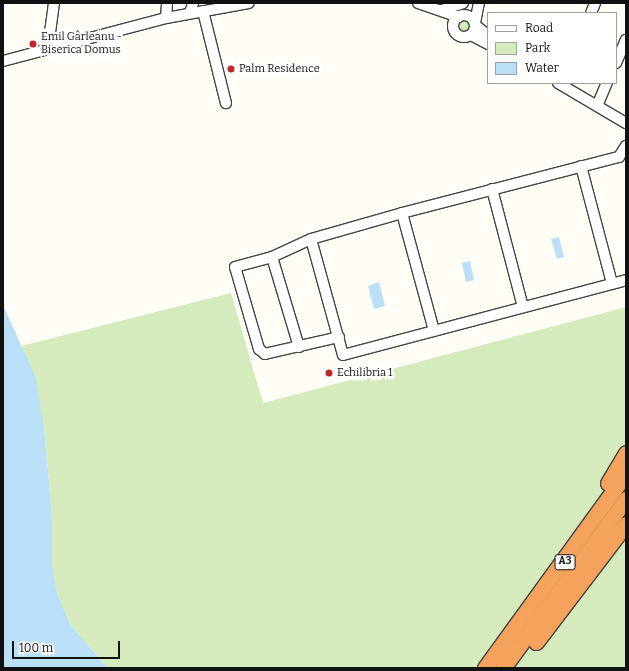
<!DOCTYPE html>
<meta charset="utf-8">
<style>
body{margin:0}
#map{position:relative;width:629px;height:671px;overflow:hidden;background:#fffdf5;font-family:Bitter,serif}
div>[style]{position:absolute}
.green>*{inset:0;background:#d5ebbd}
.round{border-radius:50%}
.water>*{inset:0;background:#b9e0f7}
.roads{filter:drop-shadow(1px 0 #444) drop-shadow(-1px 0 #444) drop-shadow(0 1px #444) drop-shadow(0 -1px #444)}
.minor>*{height:10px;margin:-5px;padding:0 5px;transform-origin:5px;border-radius:5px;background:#fff}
.minor>.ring{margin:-5px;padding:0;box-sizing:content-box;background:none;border:10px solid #fff;border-radius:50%}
.highway>*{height:15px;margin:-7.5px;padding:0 7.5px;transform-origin:7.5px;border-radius:7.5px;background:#f5a25d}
.dots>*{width:11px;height:11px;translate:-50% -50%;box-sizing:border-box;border:2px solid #fff;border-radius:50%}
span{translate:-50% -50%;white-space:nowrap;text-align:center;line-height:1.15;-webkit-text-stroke:4px #fff;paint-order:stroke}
.shield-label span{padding:1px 3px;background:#fff;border:1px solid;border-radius:3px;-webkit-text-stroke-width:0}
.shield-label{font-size:10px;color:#111;font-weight:700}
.poi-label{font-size:11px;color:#111}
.left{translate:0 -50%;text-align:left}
.frame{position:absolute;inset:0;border:4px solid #111;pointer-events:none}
.legend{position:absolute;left:487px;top:12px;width:130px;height:72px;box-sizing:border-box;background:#fff;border:1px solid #a0a0a0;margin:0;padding:5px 7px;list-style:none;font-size:12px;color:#111}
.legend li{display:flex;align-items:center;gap:8px;height:20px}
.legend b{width:20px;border:1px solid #a0a0a0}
.scale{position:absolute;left:12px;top:641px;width:108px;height:18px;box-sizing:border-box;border:2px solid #111;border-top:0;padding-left:5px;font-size:12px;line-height:14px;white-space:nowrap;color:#111;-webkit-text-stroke:3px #fff;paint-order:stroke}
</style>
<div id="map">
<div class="green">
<div class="round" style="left:457px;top:19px;width:14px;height:14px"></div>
<div style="clip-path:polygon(231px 293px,263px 403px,626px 307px,626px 668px,108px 668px,71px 626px,57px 593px,52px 565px,52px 515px,44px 428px,21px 346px)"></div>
</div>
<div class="water">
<div style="clip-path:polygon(559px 237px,564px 257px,557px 259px,551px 239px)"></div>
<div style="clip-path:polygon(470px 261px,474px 280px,466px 282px,462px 263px)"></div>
<div style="clip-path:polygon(379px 282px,385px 306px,374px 309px,368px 286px)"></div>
<div style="clip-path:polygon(3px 305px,36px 378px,44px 428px,52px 515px,52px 565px,57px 593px,71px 626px,108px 668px,3px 668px)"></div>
</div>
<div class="roads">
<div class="minor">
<div style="left:418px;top:3px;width:43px;rotate:18.9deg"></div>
<div style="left:442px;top:10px;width:22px;rotate:-18deg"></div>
<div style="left:203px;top:11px;width:95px;rotate:76deg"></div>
<div style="left:190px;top:13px;width:10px;rotate:-73deg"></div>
<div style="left:591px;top:13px;width:11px;rotate:-68deg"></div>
<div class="ring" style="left:453px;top:15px;width:12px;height:12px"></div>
<div style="left:166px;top:18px;width:15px;rotate:-86deg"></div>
<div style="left:475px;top:23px;width:20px;rotate:-79deg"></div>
<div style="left:475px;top:25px;width:16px;rotate:38deg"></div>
<div style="left:471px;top:35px;width:19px;rotate:28deg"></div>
<div style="left:48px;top:47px;width:44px;rotate:-82.2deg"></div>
<div style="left:3px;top:61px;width:169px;rotate:-14.8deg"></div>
<div style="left:166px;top:18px;width:84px;rotate:-10.2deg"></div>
<div style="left:616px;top:63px;width:25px;rotate:-67deg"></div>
<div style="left:558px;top:83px;width:79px;rotate:30.5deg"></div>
<div style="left:597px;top:106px;width:25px;rotate:-67deg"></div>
<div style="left:581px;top:166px;width:121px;rotate:75.2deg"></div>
<div style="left:492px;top:189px;width:122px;rotate:75.3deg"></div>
<div style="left:402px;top:213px;width:122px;rotate:74.8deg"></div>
<div style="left:311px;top:239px;width:120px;rotate:74.6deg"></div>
<div style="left:343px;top:355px;width:293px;rotate:-14.8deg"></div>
<div style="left:272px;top:257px;width:94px;rotate:73.3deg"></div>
<div style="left:339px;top:337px;width:76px;rotate:167.1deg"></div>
<div style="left:265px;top:354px;width:8px;rotate:-140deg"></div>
<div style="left:259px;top:349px;width:85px;rotate:-106.3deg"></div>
<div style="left:235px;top:267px;width:38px;rotate:-15deg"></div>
<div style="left:272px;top:257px;width:43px;rotate:-24.8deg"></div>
<div style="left:311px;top:239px;width:95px;rotate:-15.9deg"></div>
<div style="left:402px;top:213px;width:224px;rotate:-14.5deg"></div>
<div style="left:619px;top:157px;width:13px;rotate:-58deg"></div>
</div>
<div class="highway">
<div style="left:608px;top:483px;width:35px;rotate:-59deg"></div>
<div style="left:536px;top:642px;width:148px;rotate:-52.7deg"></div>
<div style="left:485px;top:668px;width:241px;rotate:-54.1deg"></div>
<div style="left:503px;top:668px;width:209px;rotate:-54deg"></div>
</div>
</div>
<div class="dots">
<div style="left:33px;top:44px;background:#c4262e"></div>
<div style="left:231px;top:69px;background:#c4262e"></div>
<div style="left:329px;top:373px;background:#c4262e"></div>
</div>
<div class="shield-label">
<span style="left:565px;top:562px">A3</span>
</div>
<div class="poi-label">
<span class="left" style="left:41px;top:44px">Emil Gârleanu -<br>Biserica Domus</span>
<span class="left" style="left:239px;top:69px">Palm Residence</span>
<span class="left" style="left:337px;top:373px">Echilibria 1</span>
</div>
<div class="frame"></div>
<ul class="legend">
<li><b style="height:5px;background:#fff"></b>Road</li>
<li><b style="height:11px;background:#d5ebbd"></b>Park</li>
<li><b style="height:11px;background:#b9e0f7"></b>Water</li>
</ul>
<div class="scale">100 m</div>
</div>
